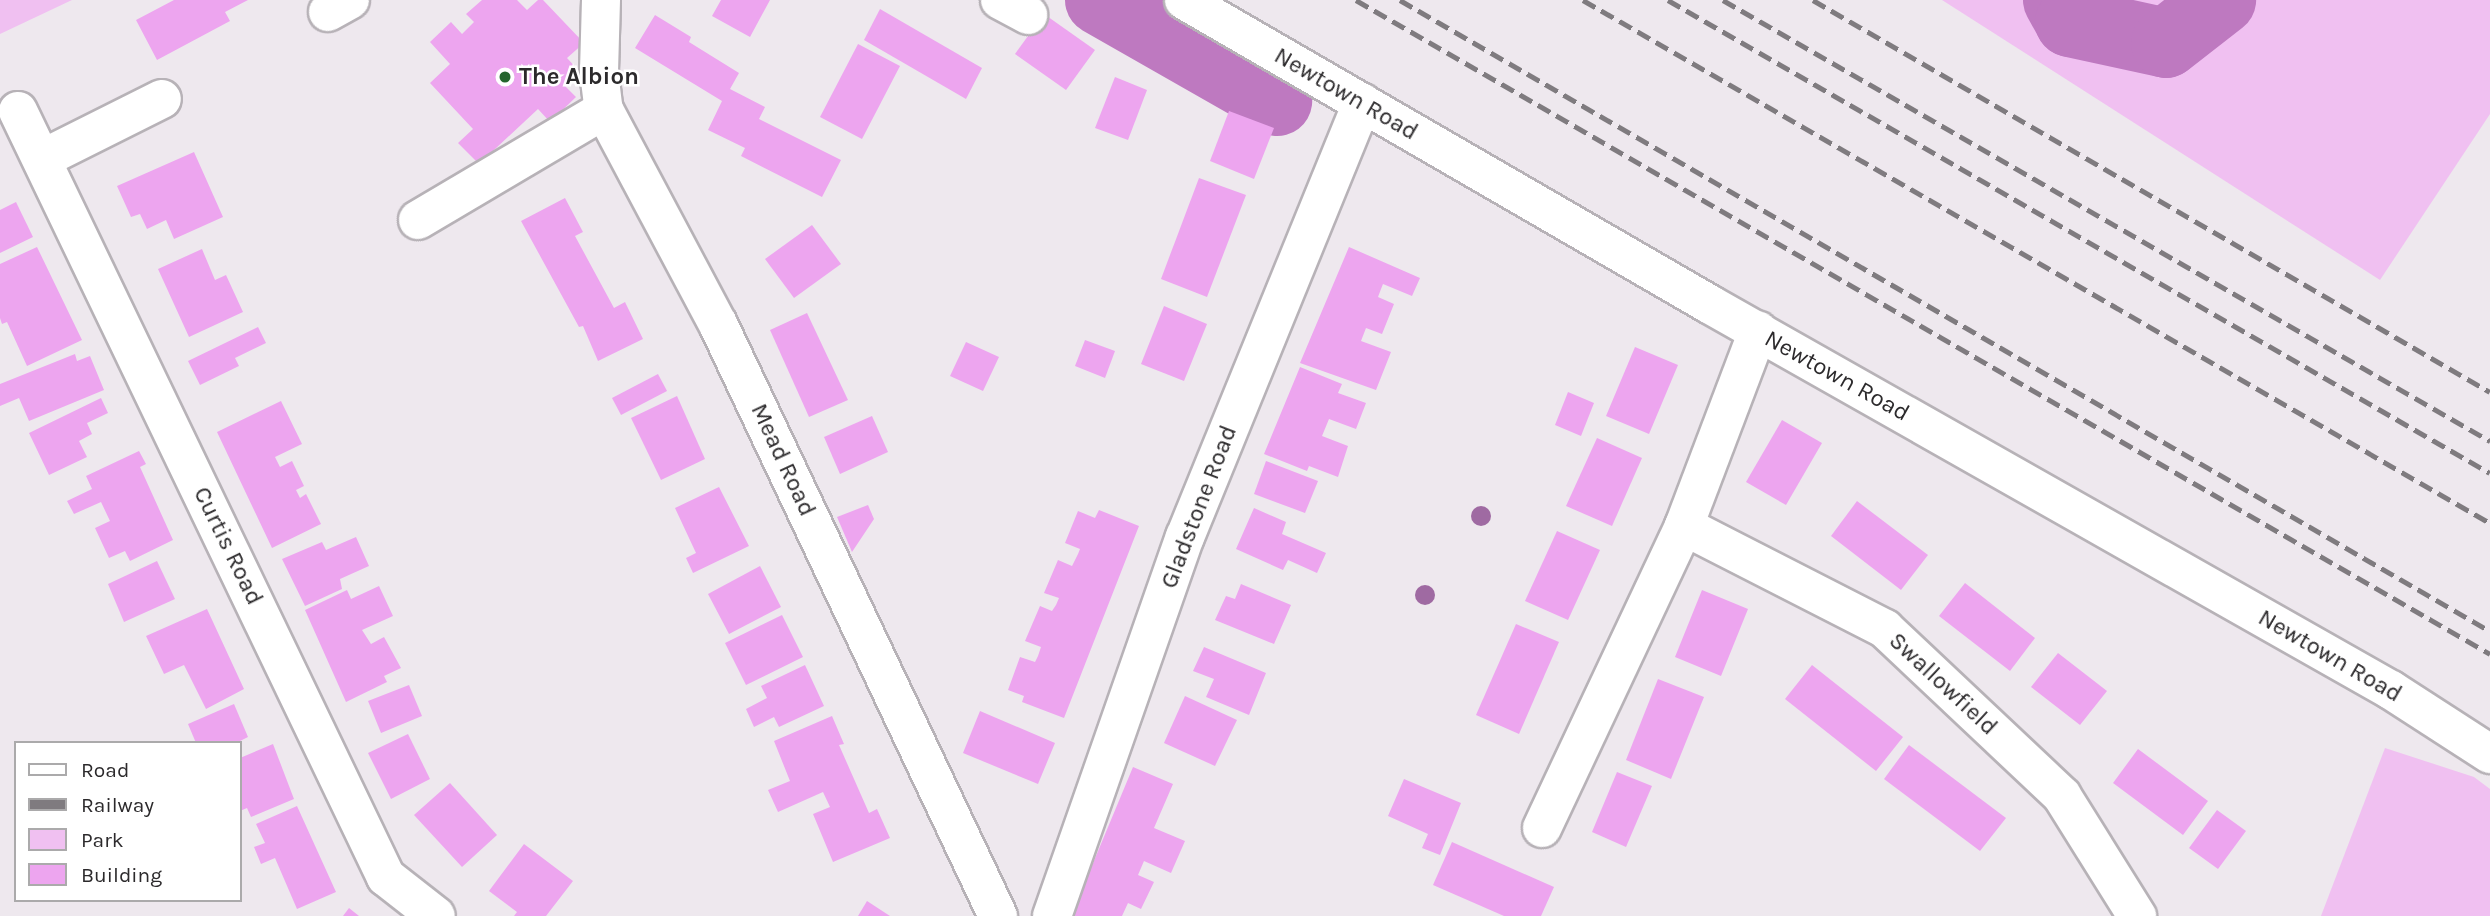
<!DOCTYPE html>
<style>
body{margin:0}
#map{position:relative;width:2490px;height:916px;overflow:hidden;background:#eee8ee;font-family:Karla,sans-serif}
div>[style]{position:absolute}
.green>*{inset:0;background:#f0c0f1}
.river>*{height:70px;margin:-35px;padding:0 35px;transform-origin:35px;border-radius:35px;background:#be79c0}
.building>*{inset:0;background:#eda5ef}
.roads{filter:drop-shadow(2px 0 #b7b2b7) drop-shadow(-2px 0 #b7b2b7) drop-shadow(0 2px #b7b2b7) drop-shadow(0 -2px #b7b2b7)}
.minor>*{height:38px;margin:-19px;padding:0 19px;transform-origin:19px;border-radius:19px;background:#fff}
.rail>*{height:5px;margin-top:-2.5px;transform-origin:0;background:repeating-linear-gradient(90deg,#7f7b7f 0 14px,transparent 0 21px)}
.trees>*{width:20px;height:20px;margin:-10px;border-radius:50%;background:#9f6aa2}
.dots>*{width:19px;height:19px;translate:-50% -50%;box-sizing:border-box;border:4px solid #fff;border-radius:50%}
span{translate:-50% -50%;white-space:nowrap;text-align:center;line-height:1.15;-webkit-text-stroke:5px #fff;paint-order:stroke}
.poi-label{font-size:24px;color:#2c2a2c;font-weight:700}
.left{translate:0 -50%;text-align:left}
.street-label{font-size:24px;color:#2c2a2c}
.legend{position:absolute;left:14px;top:741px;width:228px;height:161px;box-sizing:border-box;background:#fff;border:2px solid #abaaab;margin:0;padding:9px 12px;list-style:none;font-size:21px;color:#2c2a2c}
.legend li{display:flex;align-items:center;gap:14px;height:35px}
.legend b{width:35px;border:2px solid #abaaab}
</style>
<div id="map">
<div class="green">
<div style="clip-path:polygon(0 0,72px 0,0 34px)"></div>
<div style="clip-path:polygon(1942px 0,2490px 0,2490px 114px,2380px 280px)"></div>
<div style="clip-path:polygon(2385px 748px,2474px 777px,2490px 789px,2490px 916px,2321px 916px)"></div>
</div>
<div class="river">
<div style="left:1100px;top:0;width:204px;rotate:29.7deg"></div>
<div style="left:2058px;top:0;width:25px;rotate:61deg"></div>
<div style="left:2070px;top:22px;width:98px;rotate:12.3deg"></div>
<div style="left:2166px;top:43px;width:70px;rotate:-38deg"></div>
</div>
<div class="building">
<div style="clip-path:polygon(174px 0,248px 0,225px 12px,230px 21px,157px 60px,136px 20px)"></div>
<div style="clip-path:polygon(482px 0,517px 0,527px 10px,538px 0,543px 0,584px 43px,567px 58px,580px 72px,565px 86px,576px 97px,550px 122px,538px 109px,479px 164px,458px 143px,473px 129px,430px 83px,450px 64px,430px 42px,451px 22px,462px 34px,474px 22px,466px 14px)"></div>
<div style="clip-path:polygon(721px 0,770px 0,750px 37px,712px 16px)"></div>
<div style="clip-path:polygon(880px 9px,982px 68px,966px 99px,864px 40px)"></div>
<div style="clip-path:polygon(1044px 14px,1095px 50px,1066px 90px,1015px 54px)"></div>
<div style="clip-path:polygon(655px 15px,691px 37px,689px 42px,739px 73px,730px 89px,765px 107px,759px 119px,841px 160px,822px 197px,741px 156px,745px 148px,708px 130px,722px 101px,635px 48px)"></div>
<div style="clip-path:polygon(858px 44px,900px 66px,862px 139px,820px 117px)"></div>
<div style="clip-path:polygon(1115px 77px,1147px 90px,1128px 140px,1095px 128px)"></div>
<div style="clip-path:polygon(1229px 111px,1274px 128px,1254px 179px,1210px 161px)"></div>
<div style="clip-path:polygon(194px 152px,223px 217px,174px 239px,166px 220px,147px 229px,140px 214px,131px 217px,117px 186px)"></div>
<div style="clip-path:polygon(1199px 178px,1246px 195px,1207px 297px,1161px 279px)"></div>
<div style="clip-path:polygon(565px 198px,583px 232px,575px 236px,614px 308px,625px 302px,643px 339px,598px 361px,583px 326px,579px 327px,521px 221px)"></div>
<div style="clip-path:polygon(16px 202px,33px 237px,0 253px,0 210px)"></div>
<div style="clip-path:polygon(812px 225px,841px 264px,794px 298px,765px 259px)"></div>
<div style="clip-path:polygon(37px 247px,82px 340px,27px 366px,7px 322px,2px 324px,0 318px,0 264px)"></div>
<div style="clip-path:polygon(1349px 247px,1420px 278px,1412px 296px,1383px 284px,1381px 289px,1378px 297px,1394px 304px,1382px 334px,1366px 328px,1361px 341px,1391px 352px,1376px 390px,1300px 363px)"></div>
<div style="clip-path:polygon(202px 249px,215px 280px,226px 275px,243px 312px,189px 337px,158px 269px)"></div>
<div style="clip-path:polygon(1164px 306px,1207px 324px,1184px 381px,1141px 364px)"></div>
<div style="clip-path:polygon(807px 313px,848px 400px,809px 417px,770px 330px)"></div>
<div style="clip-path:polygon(258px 327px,266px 343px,235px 358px,239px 366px,200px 385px,188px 361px)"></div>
<div style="clip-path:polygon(1085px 340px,1115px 351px,1105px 378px,1075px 366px)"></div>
<div style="clip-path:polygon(966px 342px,999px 357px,983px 391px,950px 376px)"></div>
<div style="clip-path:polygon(1635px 347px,1678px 365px,1649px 434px,1606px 416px)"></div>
<div style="clip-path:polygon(75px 354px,77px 361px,90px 356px,104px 390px,29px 421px,19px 398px,0 406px,0 384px)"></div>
<div style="clip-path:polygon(1300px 367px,1342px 384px,1338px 393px,1366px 403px,1356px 429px,1329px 419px,1322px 436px,1348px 446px,1338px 477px,1309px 466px,1307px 471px,1264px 454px)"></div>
<div style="clip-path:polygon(658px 374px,667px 391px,621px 415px,612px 398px)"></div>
<div style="clip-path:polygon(1568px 392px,1594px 403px,1581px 436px,1555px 425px)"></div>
<div style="clip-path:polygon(677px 396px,705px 459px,661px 480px,631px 418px)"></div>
<div style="clip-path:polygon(101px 398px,108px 413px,87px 423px,92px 434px,79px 441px,87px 457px,49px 475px,29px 433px)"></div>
<div style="clip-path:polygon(281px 401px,302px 444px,275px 457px,280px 467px,292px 461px,304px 486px,296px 490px,300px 498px,306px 494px,321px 524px,272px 548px,217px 432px)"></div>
<div style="clip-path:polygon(872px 416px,888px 452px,840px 474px,824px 437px)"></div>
<div style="clip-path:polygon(1782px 420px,1822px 443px,1786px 505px,1746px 482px)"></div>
<div style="clip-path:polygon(1597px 438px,1642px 458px,1612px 526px,1566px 506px)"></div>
<div style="clip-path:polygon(139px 451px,146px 464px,140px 467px,173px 540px,130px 561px,125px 551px,109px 558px,95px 528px,110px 521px,101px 502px,74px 514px,67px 501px,92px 489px,86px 476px)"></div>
<div style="clip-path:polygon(1266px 461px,1318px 481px,1305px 513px,1254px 494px)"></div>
<div style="clip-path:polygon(719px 487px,749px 546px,693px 573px,686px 558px,696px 553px,675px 508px)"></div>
<div style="clip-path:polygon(1857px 501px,1928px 555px,1901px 590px,1831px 536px)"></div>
<div style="clip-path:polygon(868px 505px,874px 519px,852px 552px,837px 517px)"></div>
<div style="clip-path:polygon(1254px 508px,1286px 522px,1282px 534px,1326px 553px,1317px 573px,1288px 560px,1283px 570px,1236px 549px)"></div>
<div style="clip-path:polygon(1099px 510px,1139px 526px,1064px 718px,1022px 702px,1024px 696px,1008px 690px,1020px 657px,1035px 662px,1038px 656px,1041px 647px,1025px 641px,1040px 606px,1052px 611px,1056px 605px,1059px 598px,1044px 593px,1058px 560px,1072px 566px,1078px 554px,1080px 549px,1065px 543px,1078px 511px,1095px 518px)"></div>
<div style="clip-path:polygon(1557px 531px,1600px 550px,1568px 620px,1525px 601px)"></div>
<div style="clip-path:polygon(356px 537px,369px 566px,340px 579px,342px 589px,305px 606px,282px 559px,322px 542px,326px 550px)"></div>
<div style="clip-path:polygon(157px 561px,175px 599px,124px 622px,108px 584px)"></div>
<div style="clip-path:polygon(760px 566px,781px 607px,729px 634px,708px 594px)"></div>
<div style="clip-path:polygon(1965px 583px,2035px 638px,2010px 671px,1939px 616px)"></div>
<div style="clip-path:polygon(1241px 584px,1291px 605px,1274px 644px,1215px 620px,1226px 596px,1235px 599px)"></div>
<div style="clip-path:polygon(379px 586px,393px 616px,362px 630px,371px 644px,384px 637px,401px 668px,384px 676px,387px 682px,346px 702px,305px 610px,347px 590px,351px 599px)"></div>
<div style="clip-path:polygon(1702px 590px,1748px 609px,1721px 676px,1675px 657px)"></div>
<div style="clip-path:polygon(207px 609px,244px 689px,206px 709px,184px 665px,164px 674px,146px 636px)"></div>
<div style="clip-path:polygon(782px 615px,803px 657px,746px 685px,725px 643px)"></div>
<div style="clip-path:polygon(1516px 624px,1559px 642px,1519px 734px,1476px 715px)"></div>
<div style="clip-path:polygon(1204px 647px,1266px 673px,1249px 715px,1206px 697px,1214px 679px,1193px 671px)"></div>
<div style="clip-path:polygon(2058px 653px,2107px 691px,2080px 725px,2031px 687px)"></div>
<div style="clip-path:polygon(805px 665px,824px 706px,779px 727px,774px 717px,754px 727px,746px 709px,767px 698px,761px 686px)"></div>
<div style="clip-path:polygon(1812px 665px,1903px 737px,1876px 771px,1785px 699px)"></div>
<div style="clip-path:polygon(1658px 679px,1704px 697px,1671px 779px,1626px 760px)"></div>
<div style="clip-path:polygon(409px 685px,422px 716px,381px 733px,368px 701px)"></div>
<div style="clip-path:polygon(1185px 696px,1237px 720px,1215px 766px,1164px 743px)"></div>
<div style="clip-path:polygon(234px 704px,248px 737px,236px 743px,196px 743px,188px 724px)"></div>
<div style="clip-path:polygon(980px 711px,1055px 743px,1038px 784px,963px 753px)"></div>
<div style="clip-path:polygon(832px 716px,844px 744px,839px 745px,869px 813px,877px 809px,890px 838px,833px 862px,813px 814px,830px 807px,823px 792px,778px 812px,768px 790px,790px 781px,774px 741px)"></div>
<div style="clip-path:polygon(408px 734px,430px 779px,391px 799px,368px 753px)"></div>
<div style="clip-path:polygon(273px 744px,294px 799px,251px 817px,247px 808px,240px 811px,240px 758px)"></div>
<div style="clip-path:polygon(1909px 745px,2006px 818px,1980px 851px,1884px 779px)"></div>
<div style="clip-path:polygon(2138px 749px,2208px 801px,2183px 835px,2113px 783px)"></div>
<div style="clip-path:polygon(1133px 767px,1173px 784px,1154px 828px,1185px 841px,1171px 873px,1144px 861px,1138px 875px,1154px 882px,1141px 909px,1128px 903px,1122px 916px,1071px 916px)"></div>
<div style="clip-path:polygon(1617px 772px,1652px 786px,1626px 847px,1592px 832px)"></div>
<div style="clip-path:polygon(1404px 779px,1461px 803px,1440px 855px,1422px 848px,1428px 834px,1388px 816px)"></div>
<div style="clip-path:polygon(450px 783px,497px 835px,462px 867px,414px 815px)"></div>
<div style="clip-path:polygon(297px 806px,336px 892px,297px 909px,275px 858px,261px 864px,254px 847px,265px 843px,256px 824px)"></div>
<div style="clip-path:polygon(2217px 810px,2246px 831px,2218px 869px,2189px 848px)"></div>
<div style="clip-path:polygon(1452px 842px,1554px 887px,1541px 916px,1504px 916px,1433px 885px)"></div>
<div style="clip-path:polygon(524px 844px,573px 881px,546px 916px,514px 916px,517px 912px,489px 891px)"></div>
<div style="clip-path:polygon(867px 901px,890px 916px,858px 916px)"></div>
<div style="clip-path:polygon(349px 908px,359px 916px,343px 916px)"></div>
</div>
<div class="roads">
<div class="minor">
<div style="left:601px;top:0;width:72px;rotate:91.6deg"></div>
<div style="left:599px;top:72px;width:38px;rotate:83deg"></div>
<div style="left:604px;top:110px;width:242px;rotate:62deg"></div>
<div style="left:718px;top:324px;width:655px;rotate:64.69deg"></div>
<div style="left:1000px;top:0;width:32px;rotate:28deg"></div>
<div style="left:1184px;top:0;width:607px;rotate:30.07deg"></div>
<div style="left:1709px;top:304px;width:784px;rotate:29.51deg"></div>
<div style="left:2391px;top:690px;width:118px;rotate:32.9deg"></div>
<div style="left:328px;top:12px;width:25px;rotate:-29deg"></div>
<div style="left:18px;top:111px;width:850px;rotate:64.34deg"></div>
<div style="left:386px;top:877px;width:63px;rotate:38deg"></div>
<div style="left:42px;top:159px;width:134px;rotate:-26.6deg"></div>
<div style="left:418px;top:220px;width:216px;rotate:-30.6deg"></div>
<div style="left:1684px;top:526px;width:226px;rotate:27.1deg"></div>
<div style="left:1885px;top:629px;width:243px;rotate:43.3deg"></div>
<div style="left:2062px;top:796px;width:142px;rotate:58deg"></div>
<div style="left:1542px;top:828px;width:334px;rotate:-64.8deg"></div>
<div style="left:1684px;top:526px;width:209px;rotate:-69.2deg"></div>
<div style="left:1052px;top:916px;width:402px;rotate:-70.7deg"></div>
<div style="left:1185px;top:537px;width:469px;rotate:-67.8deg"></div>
</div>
</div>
<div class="rail">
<div style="left:1356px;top:0;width:1309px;rotate:29.97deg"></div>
<div style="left:1400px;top:0;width:1259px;rotate:30.07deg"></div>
<div style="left:1583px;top:0;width:1047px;rotate:29.97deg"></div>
<div style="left:1668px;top:0;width:948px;rotate:29.92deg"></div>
<div style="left:1723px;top:0;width:885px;rotate:29.9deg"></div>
<div style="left:1813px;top:0;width:782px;rotate:30.07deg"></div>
</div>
<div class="trees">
<div style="left:1481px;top:516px"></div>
<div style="left:1425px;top:595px"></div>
</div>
<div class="dots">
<div style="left:505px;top:77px;background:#25652e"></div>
</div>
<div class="poi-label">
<span class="left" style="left:519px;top:77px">The Albion</span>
</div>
<div class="street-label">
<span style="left:1346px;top:94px;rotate:30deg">Newtown Road</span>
<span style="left:1837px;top:376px;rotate:29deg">Newtown Road</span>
<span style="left:783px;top:460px;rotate:65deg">Mead Road</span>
<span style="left:1199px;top:507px;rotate:-69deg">Gladstone Road</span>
<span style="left:228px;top:546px;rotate:64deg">Curtis Road</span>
<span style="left:2330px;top:656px;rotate:30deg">Newtown Road</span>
<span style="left:1943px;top:684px;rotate:43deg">Swallowfield</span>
</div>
<ul class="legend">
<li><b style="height:9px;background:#fff"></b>Road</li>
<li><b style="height:9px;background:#7f7b7f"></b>Railway</li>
<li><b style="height:19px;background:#f0c0f1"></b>Park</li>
<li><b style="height:19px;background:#eda5ef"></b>Building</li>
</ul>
</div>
